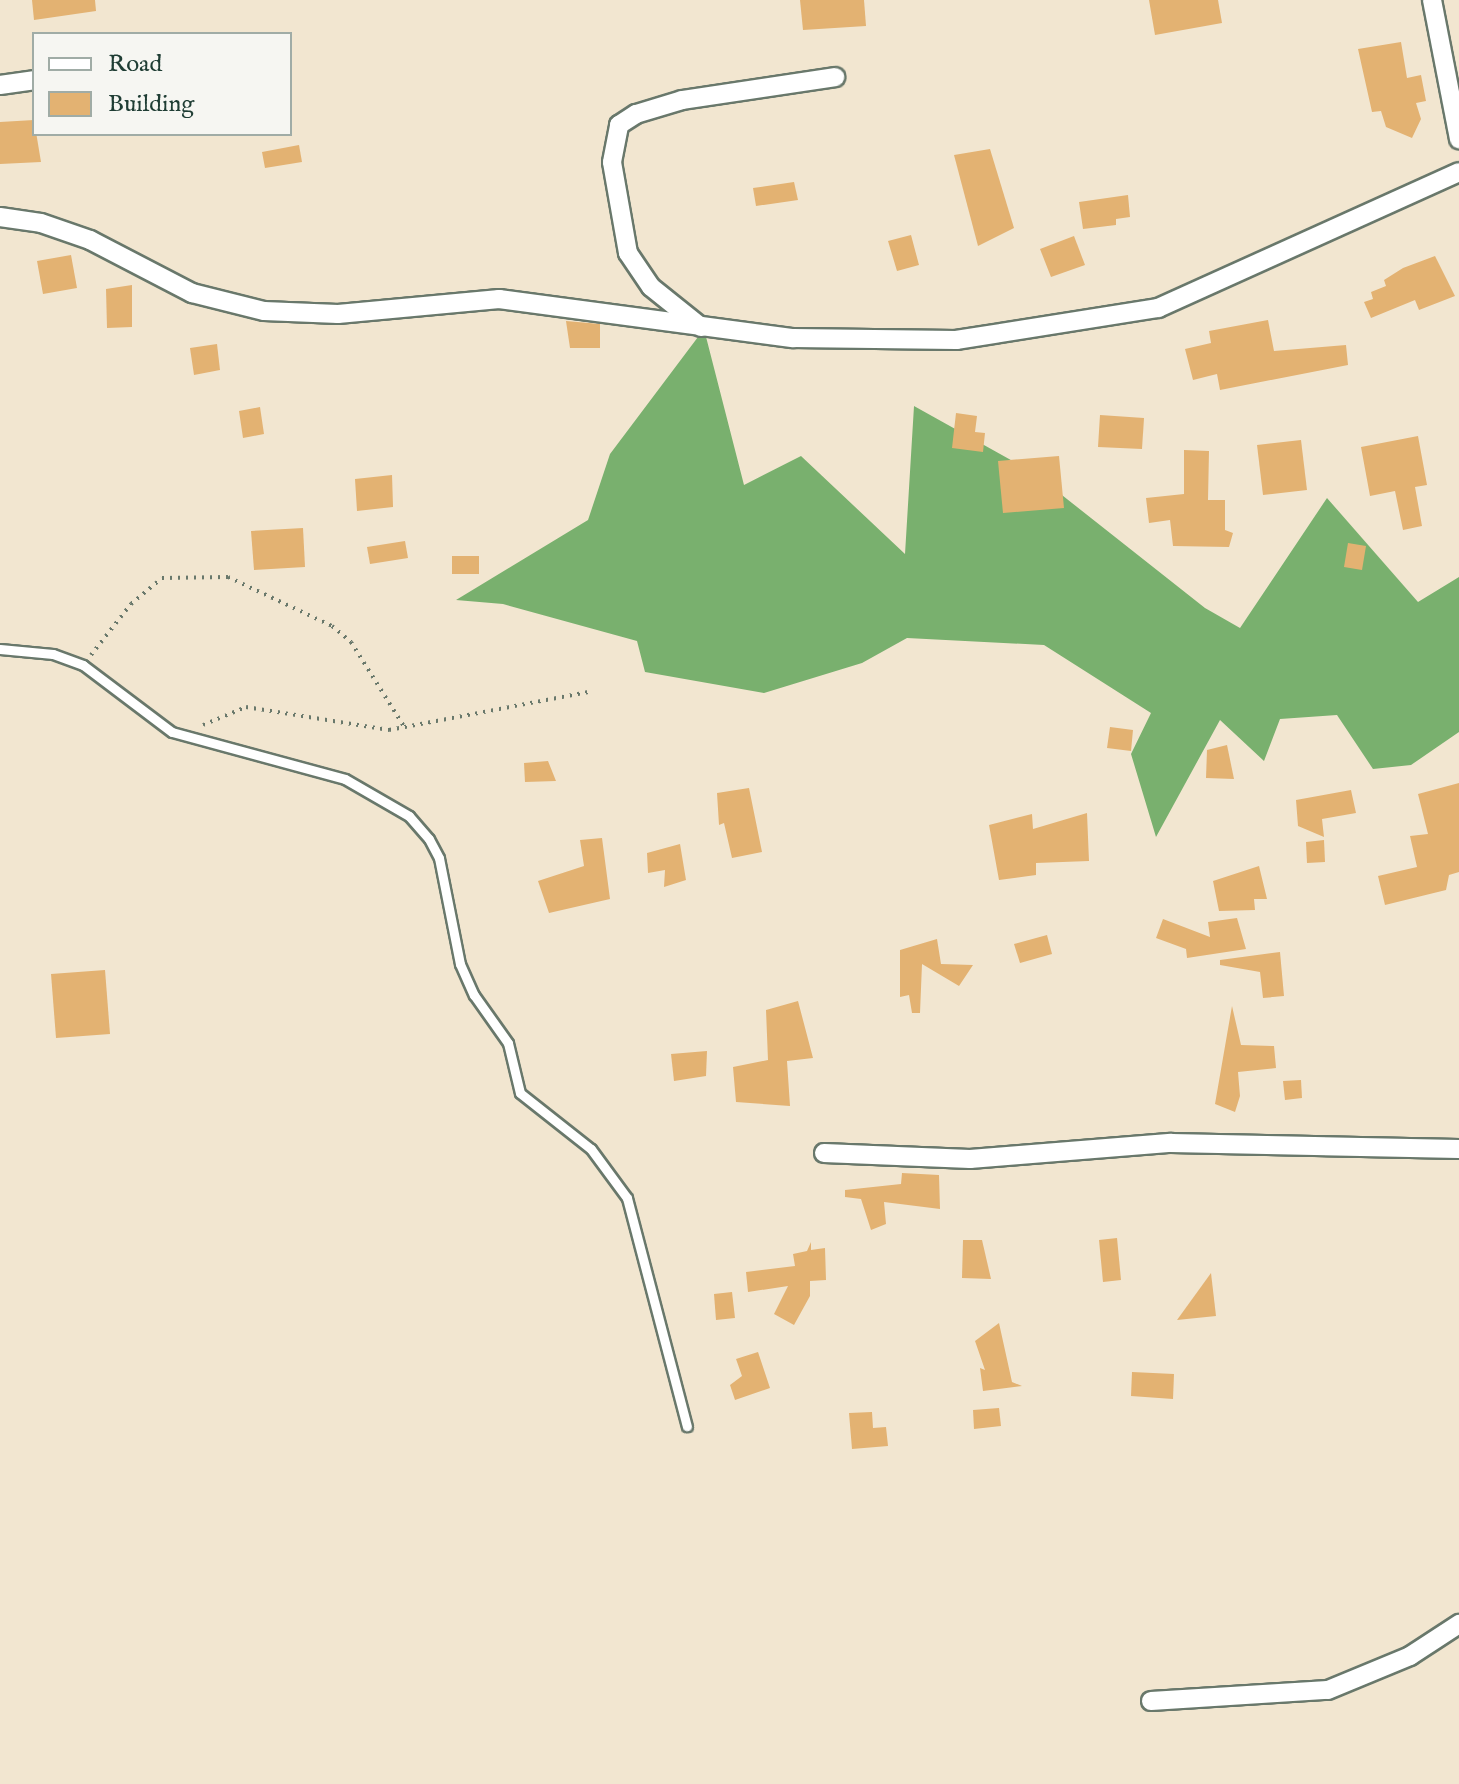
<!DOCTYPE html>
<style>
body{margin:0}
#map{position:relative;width:1459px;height:1784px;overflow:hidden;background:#f2e6d0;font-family:"IM FELL English",serif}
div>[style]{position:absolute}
.forest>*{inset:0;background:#79b06e}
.building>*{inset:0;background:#e3b272}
.path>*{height:4px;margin-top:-2px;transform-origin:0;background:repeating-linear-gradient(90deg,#69786b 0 2px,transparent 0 8px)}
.roads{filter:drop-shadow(2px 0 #69786b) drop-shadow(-2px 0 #69786b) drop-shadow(0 2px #69786b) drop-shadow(0 -2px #69786b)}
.lane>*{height:9px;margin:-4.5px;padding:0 4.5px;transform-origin:4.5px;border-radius:4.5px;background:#fff}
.street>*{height:18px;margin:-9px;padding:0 9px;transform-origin:9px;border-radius:9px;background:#fff}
span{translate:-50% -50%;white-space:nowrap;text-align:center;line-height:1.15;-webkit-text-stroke:7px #f6f6f2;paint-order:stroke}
.legend{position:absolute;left:32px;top:32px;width:260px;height:104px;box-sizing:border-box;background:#f6f6f2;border:2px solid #a0aca6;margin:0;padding:10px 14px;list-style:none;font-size:24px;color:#1f3d34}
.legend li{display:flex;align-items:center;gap:16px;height:40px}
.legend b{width:40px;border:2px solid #a0aca6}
</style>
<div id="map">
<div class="forest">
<div style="clip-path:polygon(704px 329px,744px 485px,801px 456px,905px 554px,914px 406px,1034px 473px,1205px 608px,1240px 628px,1327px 498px,1418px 602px,1459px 577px,1459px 732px,1411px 765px,1373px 769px,1337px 715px,1280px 719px,1264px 761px,1220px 720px,1156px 837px,1131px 754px,1151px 713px,1044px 645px,907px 638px,862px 663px,764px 693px,645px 672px,637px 641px,503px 604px,456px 600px,588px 520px,610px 454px)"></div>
</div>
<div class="building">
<div style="clip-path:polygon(32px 0,95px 0,96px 11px,34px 20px)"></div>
<div style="clip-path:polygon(800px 0,864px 0,866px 26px,803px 30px)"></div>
<div style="clip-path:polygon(1149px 0,1218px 0,1222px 23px,1155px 35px)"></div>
<div style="clip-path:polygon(1401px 42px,1407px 78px,1421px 75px,1426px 101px,1416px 103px,1421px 119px,1412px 138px,1386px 127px,1381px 111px,1372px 112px,1358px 49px)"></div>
<div style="clip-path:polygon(34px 120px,41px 162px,0 164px,0 122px)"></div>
<div style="clip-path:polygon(299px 145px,302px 162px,265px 168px,262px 152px)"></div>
<div style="clip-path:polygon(990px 149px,1014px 228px,978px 246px,954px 155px)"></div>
<div style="clip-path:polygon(794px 182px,798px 200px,756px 206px,753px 188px)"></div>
<div style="clip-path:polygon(1128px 195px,1130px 217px,1116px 219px,1116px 225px,1083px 229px,1079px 202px)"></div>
<div style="clip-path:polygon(911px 235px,919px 265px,897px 271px,888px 241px)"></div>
<div style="clip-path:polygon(1074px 236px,1085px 265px,1051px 277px,1040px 249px)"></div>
<div style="clip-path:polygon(71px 255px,77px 288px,43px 294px,37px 261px)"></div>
<div style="clip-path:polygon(1435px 256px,1455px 296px,1419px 310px,1415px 300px,1371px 318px,1364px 302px,1373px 299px,1371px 292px,1386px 286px,1384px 280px,1403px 268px)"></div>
<div style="clip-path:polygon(132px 285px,132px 327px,107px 328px,106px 289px)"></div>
<div style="clip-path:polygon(1268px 320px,1274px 351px,1346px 345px,1348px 365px,1220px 390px,1217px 374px,1193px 380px,1185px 349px,1211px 343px,1209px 331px)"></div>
<div style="clip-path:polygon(566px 321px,600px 324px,600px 348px,570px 348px)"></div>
<div style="clip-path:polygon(217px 344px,220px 370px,194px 375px,190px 348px)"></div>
<div style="clip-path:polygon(260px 407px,264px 434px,243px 438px,239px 411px)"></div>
<div style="clip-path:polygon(956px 413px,977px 416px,975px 432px,985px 433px,983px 452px,952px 448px)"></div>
<div style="clip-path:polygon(1100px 415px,1144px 418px,1142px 449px,1098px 447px)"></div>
<div style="clip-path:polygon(1418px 436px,1427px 485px,1415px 487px,1422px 526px,1403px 530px,1395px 491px,1370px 496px,1361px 447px)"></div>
<div style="clip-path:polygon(1301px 440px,1307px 490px,1263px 495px,1257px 445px)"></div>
<div style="clip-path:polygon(1184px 450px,1209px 451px,1208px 500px,1225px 500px,1225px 530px,1233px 533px,1229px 547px,1173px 546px,1170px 520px,1149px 523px,1146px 498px,1184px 494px)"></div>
<div style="clip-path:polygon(1059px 456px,1064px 508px,1003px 513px,998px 461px)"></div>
<div style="clip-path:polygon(392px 475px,393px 507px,357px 511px,355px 479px)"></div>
<div style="clip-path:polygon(303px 528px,305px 567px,254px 570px,251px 531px)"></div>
<div style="clip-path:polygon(405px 541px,408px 558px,370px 564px,367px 547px)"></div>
<div style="clip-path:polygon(1348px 543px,1366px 546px,1362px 570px,1344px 567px)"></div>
<div style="clip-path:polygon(452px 556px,479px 556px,479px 574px,452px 574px)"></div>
<div style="clip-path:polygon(1110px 727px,1133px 730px,1131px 751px,1107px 748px)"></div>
<div style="clip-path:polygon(1227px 745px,1234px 779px,1206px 778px,1207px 750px)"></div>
<div style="clip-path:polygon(548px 761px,556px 781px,525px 782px,524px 763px)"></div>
<div style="clip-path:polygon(1459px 783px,1459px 872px,1449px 875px,1446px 890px,1385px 905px,1378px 876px,1417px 867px,1410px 836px,1428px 834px,1418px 794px)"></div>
<div style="clip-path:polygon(749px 788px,762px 852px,732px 858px,724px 823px,719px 825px,717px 793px)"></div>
<div style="clip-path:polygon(1351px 790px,1356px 813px,1322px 819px,1324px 837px,1298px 826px,1296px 800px)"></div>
<div style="clip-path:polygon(1087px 813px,1089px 861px,1036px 863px,1036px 875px,999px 880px,989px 825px,1032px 814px,1033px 829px)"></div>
<div style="clip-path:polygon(602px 838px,610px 899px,549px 913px,538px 881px,584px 866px,580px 840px)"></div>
<div style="clip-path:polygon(1324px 840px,1325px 862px,1307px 863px,1306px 842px)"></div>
<div style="clip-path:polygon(680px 844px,686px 880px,664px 887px,665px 870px,648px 873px,647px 853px)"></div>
<div style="clip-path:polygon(1259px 866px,1267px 899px,1254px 899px,1255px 910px,1219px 911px,1213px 881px)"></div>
<div style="clip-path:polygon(1237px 918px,1246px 949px,1187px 958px,1186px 949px,1156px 938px,1163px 919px,1210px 937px,1208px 922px)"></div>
<div style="clip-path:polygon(1047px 935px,1052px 954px,1020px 963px,1014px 944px)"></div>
<div style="clip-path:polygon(937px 939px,941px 964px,973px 965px,959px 986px,922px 964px,920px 1013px,912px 1013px,909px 995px,900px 997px,900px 950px)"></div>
<div style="clip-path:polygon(1280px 952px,1284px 996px,1263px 998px,1260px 972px,1220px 965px,1220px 960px)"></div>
<div style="clip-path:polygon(105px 970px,110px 1034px,56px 1038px,51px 974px)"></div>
<div style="clip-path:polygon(798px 1001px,813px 1058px,787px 1061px,790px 1106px,736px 1102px,733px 1067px,768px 1060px,766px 1010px)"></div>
<div style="clip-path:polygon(1232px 1006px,1241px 1045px,1274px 1046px,1276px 1068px,1238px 1072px,1240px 1096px,1235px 1112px,1215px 1104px)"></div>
<div style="clip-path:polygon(707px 1051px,706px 1076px,674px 1081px,671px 1054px)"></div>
<div style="clip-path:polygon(1301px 1080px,1302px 1098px,1285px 1100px,1283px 1081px)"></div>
<div style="clip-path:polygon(902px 1173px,939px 1175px,940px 1209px,884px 1202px,886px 1224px,871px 1230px,861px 1199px,845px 1197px,845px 1190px,901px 1184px)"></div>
<div style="clip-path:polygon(1117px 1238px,1121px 1280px,1103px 1282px,1099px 1240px)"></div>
<div style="clip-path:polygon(963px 1240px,982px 1240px,991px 1279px,962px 1278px)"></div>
<div style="clip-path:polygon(811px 1242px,811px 1250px,825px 1248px,826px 1280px,810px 1281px,810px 1296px,794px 1325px,774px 1314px,788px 1286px,748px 1292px,746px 1272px,795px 1266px,793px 1254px,807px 1251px)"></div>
<div style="clip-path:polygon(1211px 1273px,1216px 1316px,1177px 1320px)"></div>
<div style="clip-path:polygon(732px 1292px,735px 1318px,716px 1320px,714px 1294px)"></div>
<div style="clip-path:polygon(999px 1323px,1012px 1382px,1022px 1386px,983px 1391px,980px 1368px,985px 1370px,975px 1341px)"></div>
<div style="clip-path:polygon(758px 1352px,770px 1388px,735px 1400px,730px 1385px,742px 1376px,736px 1359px)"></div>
<div style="clip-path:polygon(1132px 1372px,1174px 1374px,1173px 1399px,1131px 1396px)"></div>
<div style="clip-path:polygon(999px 1408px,1001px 1426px,974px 1429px,973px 1410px)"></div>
<div style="clip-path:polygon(872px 1412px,873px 1428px,886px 1427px,888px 1446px,852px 1449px,849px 1413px)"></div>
</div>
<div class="path">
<div style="left:91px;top:655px;width:65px;rotate:-51.9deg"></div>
<div style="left:131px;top:604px;width:40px;rotate:-40deg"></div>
<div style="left:162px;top:578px;width:66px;rotate:-0.9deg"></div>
<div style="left:228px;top:577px;width:115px;rotate:25.2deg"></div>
<div style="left:332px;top:626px;width:25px;rotate:40deg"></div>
<div style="left:351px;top:642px;width:102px;rotate:57.9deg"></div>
<div style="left:203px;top:725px;width:47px;rotate:-22.7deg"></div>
<div style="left:246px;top:707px;width:145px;rotate:9.1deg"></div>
<div style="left:389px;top:730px;width:203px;rotate:-10.8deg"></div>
</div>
<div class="roads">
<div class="lane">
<div style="left:0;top:649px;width:53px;rotate:5.4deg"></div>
<div style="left:53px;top:654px;width:32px;rotate:20deg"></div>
<div style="left:83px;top:665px;width:111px;rotate:37deg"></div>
<div style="left:172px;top:732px;width:179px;rotate:15.2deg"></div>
<div style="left:345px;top:779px;width:74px;rotate:30deg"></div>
<div style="left:409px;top:816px;width:30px;rotate:49deg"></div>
<div style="left:429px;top:839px;width:21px;rotate:62deg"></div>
<div style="left:439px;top:858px;width:108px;rotate:78.8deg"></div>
<div style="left:460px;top:964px;width:34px;rotate:66deg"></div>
<div style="left:474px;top:995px;width:59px;rotate:54.7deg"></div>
<div style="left:508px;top:1043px;width:51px;rotate:76.5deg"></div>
<div style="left:520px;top:1093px;width:90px;rotate:38.3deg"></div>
<div style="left:591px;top:1149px;width:61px;rotate:53.7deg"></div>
<div style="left:627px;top:1198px;width:236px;rotate:75.3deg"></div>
</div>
<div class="street">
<div style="left:1432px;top:0;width:142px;rotate:79deg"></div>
<div style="left:0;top:85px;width:34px;rotate:-8deg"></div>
<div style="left:0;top:217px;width:41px;rotate:8.3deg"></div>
<div style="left:41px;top:223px;width:52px;rotate:19.1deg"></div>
<div style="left:90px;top:240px;width:115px;rotate:27.5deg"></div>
<div style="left:192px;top:293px;width:74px;rotate:14deg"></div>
<div style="left:264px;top:311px;width:74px;rotate:2.3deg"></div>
<div style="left:338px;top:314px;width:162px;rotate:-5.3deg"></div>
<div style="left:499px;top:299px;width:297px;rotate:7.6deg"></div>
<div style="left:793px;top:338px;width:163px;rotate:0.7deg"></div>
<div style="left:956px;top:340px;width:205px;rotate:-9deg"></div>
<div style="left:1158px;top:308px;width:330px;rotate:-24.3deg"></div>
<div style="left:701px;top:327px;width:64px;rotate:-141.3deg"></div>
<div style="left:651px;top:287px;width:41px;rotate:-124.1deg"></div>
<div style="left:628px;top:253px;width:92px;rotate:-100deg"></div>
<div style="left:612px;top:162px;width:38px;rotate:-79deg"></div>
<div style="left:619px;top:125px;width:20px;rotate:-33deg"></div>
<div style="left:636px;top:114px;width:48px;rotate:-16.9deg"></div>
<div style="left:682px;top:100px;width:155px;rotate:-8.5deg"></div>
<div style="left:824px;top:1153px;width:146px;rotate:2.4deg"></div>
<div style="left:970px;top:1159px;width:202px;rotate:-4.6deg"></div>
<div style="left:1171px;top:1143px;width:288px;rotate:1.2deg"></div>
<div style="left:1151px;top:1701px;width:177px;rotate:-3.6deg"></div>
<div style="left:1328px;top:1690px;width:89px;rotate:-22.5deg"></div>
<div style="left:1410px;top:1656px;width:59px;rotate:-33.1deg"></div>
</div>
</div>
<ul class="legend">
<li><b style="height:10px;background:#fff"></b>Road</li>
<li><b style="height:22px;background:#e3b272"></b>Building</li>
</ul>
</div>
